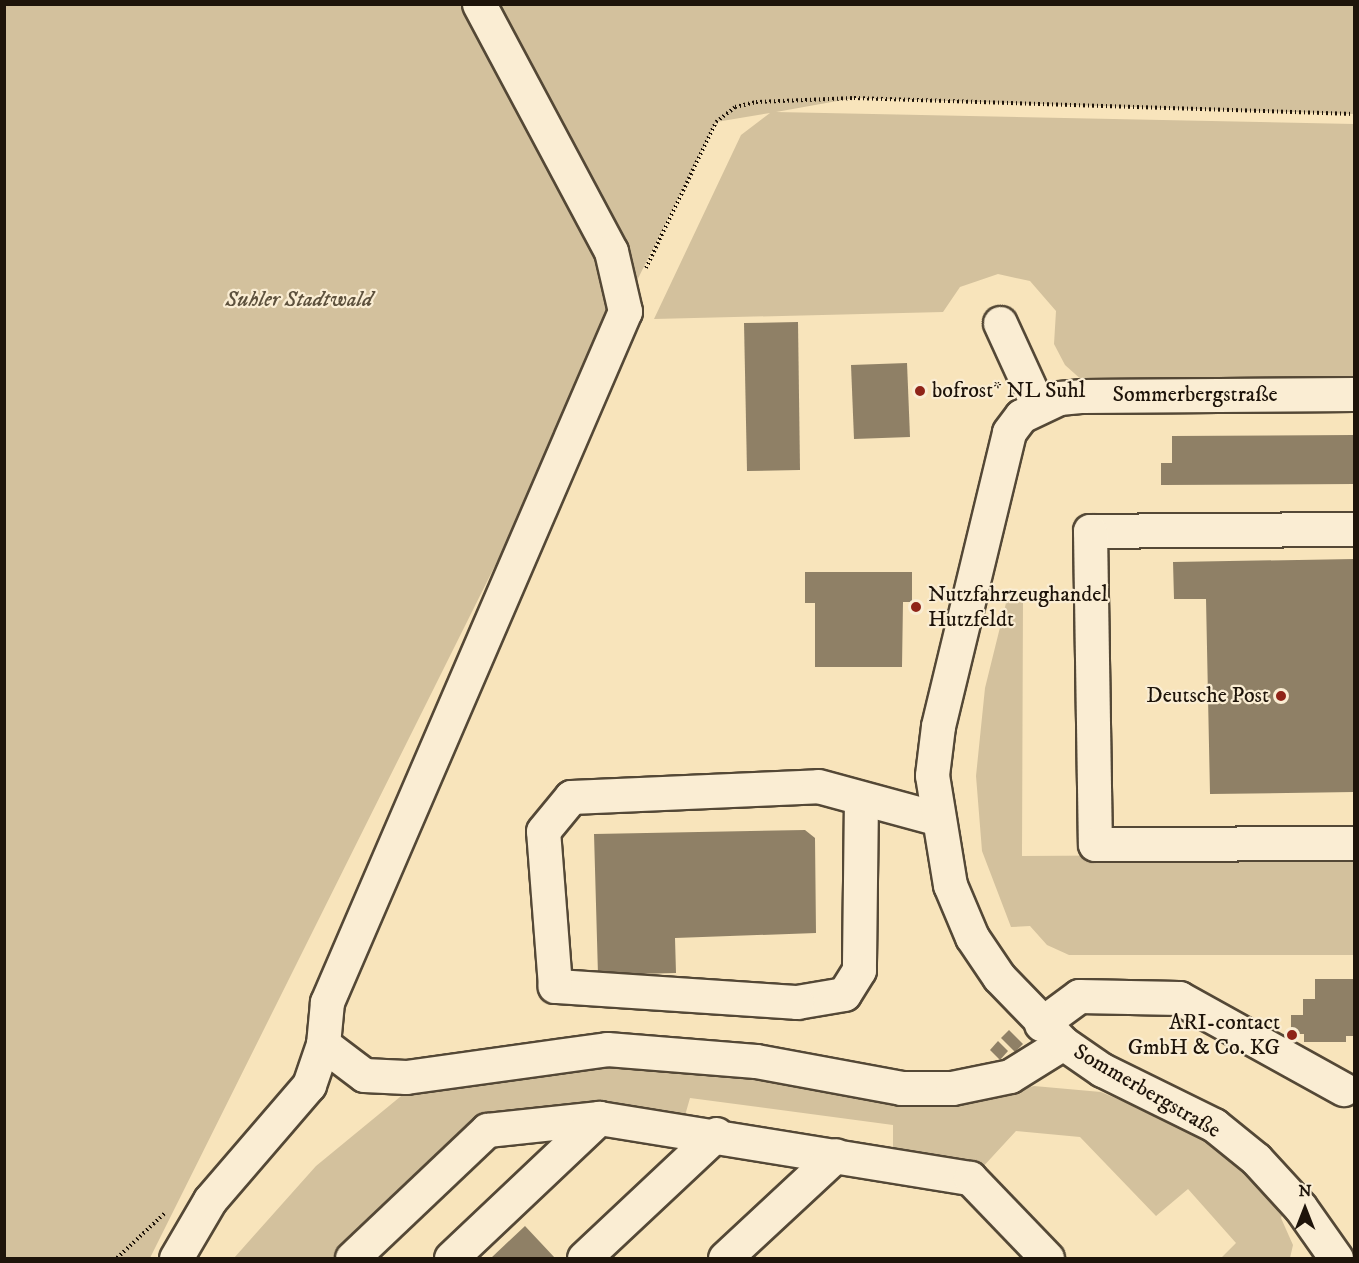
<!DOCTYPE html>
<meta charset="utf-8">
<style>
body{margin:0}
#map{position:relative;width:1359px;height:1263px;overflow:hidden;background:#f8e4bb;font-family:"IM FELL DW Pica",serif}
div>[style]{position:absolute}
.green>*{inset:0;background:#d3c19d}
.building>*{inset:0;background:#8f8066}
.path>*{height:4px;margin-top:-2px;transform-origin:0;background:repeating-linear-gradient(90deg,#1e140a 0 1.5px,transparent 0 4.5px)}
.roads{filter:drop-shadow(2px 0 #544836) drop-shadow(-2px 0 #544836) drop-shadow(0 2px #544836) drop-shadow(0 -2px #544836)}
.minor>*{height:33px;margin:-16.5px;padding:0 16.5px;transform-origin:16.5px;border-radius:16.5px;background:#faedd3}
.dots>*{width:16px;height:16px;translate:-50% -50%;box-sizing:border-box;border:3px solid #faedd3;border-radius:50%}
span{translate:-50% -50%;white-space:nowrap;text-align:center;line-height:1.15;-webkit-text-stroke:4.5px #faedd3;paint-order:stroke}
.park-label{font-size:22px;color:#5d513d;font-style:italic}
.poi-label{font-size:22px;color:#1e140a}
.left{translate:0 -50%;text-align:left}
.right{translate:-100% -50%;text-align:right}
.street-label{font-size:22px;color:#1e140a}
.frame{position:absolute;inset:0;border:6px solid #1e140a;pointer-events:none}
.north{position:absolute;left:1275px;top:1179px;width:60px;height:60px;-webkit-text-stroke:4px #faedd3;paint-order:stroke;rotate:0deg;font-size:16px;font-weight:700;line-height:24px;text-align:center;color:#1e140a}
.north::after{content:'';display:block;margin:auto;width:21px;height:27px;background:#1e140a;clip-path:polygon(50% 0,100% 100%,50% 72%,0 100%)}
</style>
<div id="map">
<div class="green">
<div style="clip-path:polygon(5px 5px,1354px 5px,1354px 114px,854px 98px,776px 112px,1354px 124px,1354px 379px,1084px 382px,1065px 365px,1054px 344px,1056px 311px,1030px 281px,998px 274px,960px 287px,943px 312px,654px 319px,741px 135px,770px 113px,716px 122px,150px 1258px,5px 1258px)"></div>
<div style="clip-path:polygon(1023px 598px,1022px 856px,1354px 854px,1354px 955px,1069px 955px,1047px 945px,1030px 926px,1011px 927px,982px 851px,976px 776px,985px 688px,1007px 599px)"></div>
<div style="clip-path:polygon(607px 1060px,695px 1064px,932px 1102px,988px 1099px,1034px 1086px,1101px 1092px,1202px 1135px,1251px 1171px,1285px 1209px,1281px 1218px,1293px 1245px,1290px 1258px,1221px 1258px,1236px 1243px,1188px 1189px,1156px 1216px,1080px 1137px,1016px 1131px,980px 1170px,893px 1150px,893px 1125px,690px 1098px,684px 1119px,481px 1119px,338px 1258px,234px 1258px,316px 1166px,406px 1092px)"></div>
</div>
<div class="building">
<div style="clip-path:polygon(798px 322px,800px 470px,747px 471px,744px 323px)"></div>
<div style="clip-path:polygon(907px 363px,910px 437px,854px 439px,851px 365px)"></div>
<div style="clip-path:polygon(1354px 435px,1354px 484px,1161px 485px,1161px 463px,1172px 463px,1172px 436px)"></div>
<div style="clip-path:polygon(1354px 559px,1354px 792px,1210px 794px,1206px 599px,1174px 599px,1173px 562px)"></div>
<div style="clip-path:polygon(805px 572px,912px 572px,912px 602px,903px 602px,902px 667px,815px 667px,815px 603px,805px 603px)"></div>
<div style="clip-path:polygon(805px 830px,815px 838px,816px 933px,675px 938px,676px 973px,598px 975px,594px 834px)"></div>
<div style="clip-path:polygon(1315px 979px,1354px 979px,1354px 1036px,1346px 1036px,1346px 1042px,1304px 1042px,1304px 1034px,1291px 1034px,1291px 1015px,1303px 1015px,1303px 999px,1315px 999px)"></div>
<div style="clip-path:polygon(1009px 1030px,1023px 1044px,1015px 1052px,1001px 1038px)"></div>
<div style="clip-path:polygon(998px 1041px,1008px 1051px,1000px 1060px,990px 1050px)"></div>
<div style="clip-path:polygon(525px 1226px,555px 1258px,491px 1258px)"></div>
</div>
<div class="path">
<div style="left:646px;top:268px;width:162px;rotate:-64.4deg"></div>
<div style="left:716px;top:122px;width:24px;rotate:-38deg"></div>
<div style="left:735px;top:107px;width:22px;rotate:-13deg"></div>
<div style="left:756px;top:102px;width:98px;rotate:-2.3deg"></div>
<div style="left:854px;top:98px;width:500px;rotate:1.83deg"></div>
<div style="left:117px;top:1258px;width:67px;rotate:-43.2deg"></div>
</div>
<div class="roads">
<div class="minor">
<div style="left:479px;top:4px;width:280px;rotate:61.9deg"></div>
<div style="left:611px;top:251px;width:62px;rotate:76.9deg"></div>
<div style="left:625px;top:311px;width:753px;rotate:113.33deg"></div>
<div style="left:327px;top:1002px;width:42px;rotate:95.4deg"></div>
<div style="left:323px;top:1044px;width:51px;rotate:37.1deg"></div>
<div style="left:364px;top:1075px;width:42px;rotate:2.7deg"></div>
<div style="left:406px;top:1077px;width:203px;rotate:-7.9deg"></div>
<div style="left:607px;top:1049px;width:149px;rotate:4.6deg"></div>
<div style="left:756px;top:1061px;width:147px;rotate:10.5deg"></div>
<div style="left:901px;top:1088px;width:51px"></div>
<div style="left:952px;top:1088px;width:59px;rotate:-11.7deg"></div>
<div style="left:1010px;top:1076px;width:62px;rotate:-31.9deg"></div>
<div style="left:1000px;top:323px;width:91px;rotate:65.4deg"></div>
<div style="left:1354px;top:529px;width:264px;rotate:179.6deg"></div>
<div style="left:1090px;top:531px;width:313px;rotate:89.1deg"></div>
<div style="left:1095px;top:844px;width:259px;rotate:-0.2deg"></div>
<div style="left:861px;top:799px;width:171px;rotate:90.7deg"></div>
<div style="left:859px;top:970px;width:28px;rotate:122deg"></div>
<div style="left:844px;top:994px;width:48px;rotate:170.3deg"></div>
<div style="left:797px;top:1002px;width:243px;rotate:-176.2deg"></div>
<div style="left:555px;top:986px;width:155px;rotate:-94.4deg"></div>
<div style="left:543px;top:831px;width:44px;rotate:-50.5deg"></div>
<div style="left:571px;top:797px;width:247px;rotate:-2.5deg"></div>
<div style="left:818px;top:786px;width:122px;rotate:15.2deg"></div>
<div style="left:1041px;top:1024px;width:47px;rotate:-36.4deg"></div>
<div style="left:1079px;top:996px;width:100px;rotate:1.1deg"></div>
<div style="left:1179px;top:998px;width:188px;rotate:29deg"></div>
<div style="left:176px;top:1258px;width:67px;rotate:-59.6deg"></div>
<div style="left:210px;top:1200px;width:152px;rotate:-49.3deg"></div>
<div style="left:309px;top:1085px;width:43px;rotate:-71.1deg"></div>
<div style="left:352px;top:1258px;width:186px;rotate:-43.5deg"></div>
<div style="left:487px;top:1130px;width:113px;rotate:-6.1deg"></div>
<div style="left:599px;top:1118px;width:376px;rotate:9.2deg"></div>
<div style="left:970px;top:1178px;width:111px;rotate:46.1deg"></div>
<div style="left:451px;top:1258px;width:204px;rotate:-43.4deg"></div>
<div style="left:584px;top:1258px;width:181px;rotate:-43.2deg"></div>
<div style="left:725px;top:1258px;width:151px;rotate:-42.9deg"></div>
<div style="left:1336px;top:1258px;width:62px;rotate:-125.2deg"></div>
<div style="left:1300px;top:1207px;width:65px;rotate:-132.5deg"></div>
<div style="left:1256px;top:1159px;width:54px;rotate:-141deg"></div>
<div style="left:1214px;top:1125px;width:125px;rotate:-153.8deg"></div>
<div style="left:1102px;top:1070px;width:47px;rotate:-145.3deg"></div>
<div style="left:1063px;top:1043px;width:92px;rotate:-134.1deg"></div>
<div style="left:999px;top:977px;width:48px;rotate:-124deg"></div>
<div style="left:972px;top:937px;width:56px;rotate:-112.9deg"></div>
<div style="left:950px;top:885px;width:111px;rotate:-99.3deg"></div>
<div style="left:932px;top:775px;width:49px;rotate:-83deg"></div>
<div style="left:938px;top:726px;width:302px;rotate:-76.4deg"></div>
<div style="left:1009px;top:432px;width:20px;rotate:-53deg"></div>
<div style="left:1021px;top:416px;width:42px;rotate:-25.3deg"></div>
<div style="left:1059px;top:398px;width:24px;rotate:-5deg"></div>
<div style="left:1083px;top:396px;width:271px;rotate:-0.4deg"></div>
</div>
</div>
<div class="dots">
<div style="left:920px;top:391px;background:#8f2418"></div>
<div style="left:916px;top:607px;background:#8f2418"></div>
<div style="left:1281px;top:696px;background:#8f2418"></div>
<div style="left:1292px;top:1035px;background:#8f2418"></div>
</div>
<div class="park-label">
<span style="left:299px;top:300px">Suhler Stadtwald</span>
</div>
<div class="poi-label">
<span class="left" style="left:932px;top:391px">bofrost* NL Suhl</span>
<span class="left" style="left:928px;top:607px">Nutzfahrzeughandel<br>Hutzfeldt</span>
<span class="right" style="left:1269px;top:696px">Deutsche Post</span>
<span class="right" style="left:1280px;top:1035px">ARI-contact<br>GmbH &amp; Co. KG</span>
</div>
<div class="street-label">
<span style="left:1195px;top:395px">Sommerbergstraße</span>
<span style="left:1147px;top:1091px;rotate:30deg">Sommerbergstraße</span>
</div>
<div class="frame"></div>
<div class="north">N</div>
</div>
